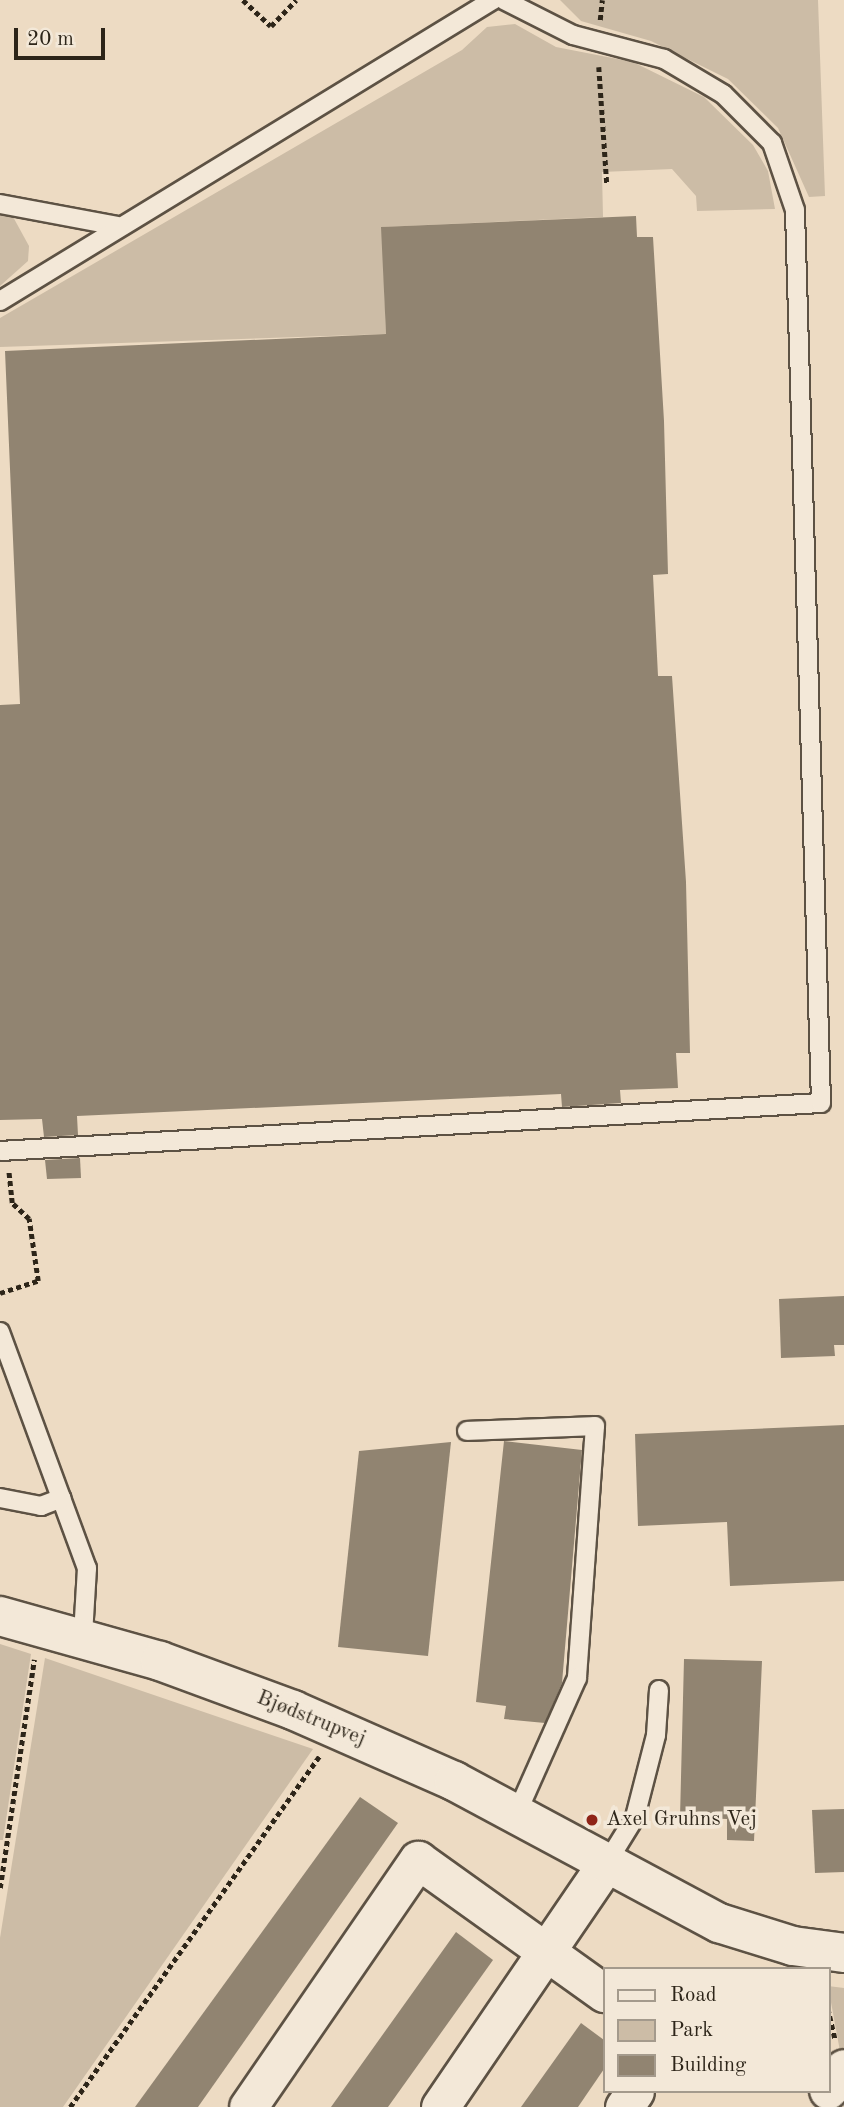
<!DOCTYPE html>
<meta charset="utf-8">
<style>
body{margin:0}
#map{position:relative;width:844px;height:2107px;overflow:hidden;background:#eddbc3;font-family:"Old Standard TT",serif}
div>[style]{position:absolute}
.green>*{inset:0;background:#ccbca6}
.building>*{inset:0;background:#918471}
.path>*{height:4.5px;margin-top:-2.25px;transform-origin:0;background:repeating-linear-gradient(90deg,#2d2519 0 5px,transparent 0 8.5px)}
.roads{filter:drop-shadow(2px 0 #5d5244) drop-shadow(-2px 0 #5d5244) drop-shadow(0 2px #5d5244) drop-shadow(0 -2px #5d5244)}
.service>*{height:18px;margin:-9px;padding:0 9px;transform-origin:9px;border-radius:9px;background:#f3e8d8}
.minor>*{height:37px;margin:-18.5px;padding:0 18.5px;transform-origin:18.5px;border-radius:18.5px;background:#f3e8d8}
.tertiary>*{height:38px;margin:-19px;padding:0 19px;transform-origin:19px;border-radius:19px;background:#f3e8d8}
.dots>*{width:19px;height:19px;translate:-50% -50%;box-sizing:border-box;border:4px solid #f3e8d8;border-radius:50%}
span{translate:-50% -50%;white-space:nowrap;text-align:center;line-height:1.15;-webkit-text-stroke:7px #f3e8d8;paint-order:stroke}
.street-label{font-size:21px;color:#2d2519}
.poi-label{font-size:21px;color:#2d2519}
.left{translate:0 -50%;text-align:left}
.legend{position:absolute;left:603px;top:1967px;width:228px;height:126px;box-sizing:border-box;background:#f3e8d8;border:2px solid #a49a8c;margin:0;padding:9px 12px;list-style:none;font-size:21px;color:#2d2519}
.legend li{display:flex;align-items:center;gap:14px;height:35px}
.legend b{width:35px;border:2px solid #a49a8c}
.scale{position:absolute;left:14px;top:28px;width:91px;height:32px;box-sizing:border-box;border:4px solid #2d2519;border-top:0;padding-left:9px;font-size:21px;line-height:24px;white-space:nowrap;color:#2d2519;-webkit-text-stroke:5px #f3e8d8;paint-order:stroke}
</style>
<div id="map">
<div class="green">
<div style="clip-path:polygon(560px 0,818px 0,825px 196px,809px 197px,778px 128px,728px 79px,651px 41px,581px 21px)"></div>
<div style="clip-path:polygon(515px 24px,556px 47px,633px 62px,704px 97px,753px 145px,768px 171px,775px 209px,697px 211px,696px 196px,672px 169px,602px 172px,603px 217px,382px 227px,386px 334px,0 347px,0 318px,462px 50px,487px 27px)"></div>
<div style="clip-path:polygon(0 213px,12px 215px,29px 246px,28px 261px,0 286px)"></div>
<div style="clip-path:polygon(0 1644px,31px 1654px,3px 1840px,0 1840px)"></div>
<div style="clip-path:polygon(45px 1658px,313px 1749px,63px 2107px,0 2107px,0 1938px)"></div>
<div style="clip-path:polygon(828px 1986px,844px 1988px,844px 2054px,840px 2051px)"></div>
</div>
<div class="building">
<div style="clip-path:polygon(636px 216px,637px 237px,653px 237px,664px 421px,668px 574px,653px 575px,658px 676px,672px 676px,686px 882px,690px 1053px,676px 1053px,678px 1088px,620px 1090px,621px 1103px,562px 1107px,561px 1094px,77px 1116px,78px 1135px,44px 1137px,42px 1119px,0 1120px,0 705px,20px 704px,5px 351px,386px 334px,381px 227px)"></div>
<div style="clip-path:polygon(80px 1158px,81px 1178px,47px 1179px,45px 1160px)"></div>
<div style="clip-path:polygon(844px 1296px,844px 1345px,834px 1345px,835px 1356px,781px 1358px,779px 1299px)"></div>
<div style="clip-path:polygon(844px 1425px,844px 1581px,730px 1586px,727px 1522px,638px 1526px,635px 1434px)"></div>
<div style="clip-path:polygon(504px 1441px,582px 1450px,562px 1683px,545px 1723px,504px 1719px,506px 1706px,476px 1702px)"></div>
<div style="clip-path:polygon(451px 1442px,428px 1656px,338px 1647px,359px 1451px)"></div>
<div style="clip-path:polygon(684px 1659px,762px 1661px,754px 1841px,727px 1840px,727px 1819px,680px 1817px)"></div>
<div style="clip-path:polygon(360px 1797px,398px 1823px,198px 2107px,135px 2107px)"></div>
<div style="clip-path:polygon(844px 1809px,844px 1872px,815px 1873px,812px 1810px)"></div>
<div style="clip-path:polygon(456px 1932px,493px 1960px,388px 2107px,331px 2107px)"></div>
<div style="clip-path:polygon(581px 2023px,604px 2040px,604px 2069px,578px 2107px,521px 2107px)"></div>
</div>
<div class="path">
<div style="left:243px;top:0;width:38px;rotate:43deg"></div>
<div style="left:271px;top:26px;width:36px;rotate:-46deg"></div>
<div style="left:600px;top:20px;width:20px;rotate:-84deg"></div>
<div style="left:599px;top:67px;width:116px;rotate:86.1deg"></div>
<div style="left:0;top:1293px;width:40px;rotate:-18deg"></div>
<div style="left:38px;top:1281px;width:63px;rotate:-98.3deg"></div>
<div style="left:29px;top:1219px;width:23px;rotate:-137deg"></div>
<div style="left:12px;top:1203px;width:31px;rotate:-96deg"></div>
<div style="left:0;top:1888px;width:231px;rotate:-81.5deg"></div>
<div style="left:828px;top:2008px;width:31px;rotate:77deg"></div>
<div style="left:70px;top:2107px;width:430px;rotate:-54.6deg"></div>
</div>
<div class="roads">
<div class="service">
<div style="left:0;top:204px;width:119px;rotate:10.6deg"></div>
<div style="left:0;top:301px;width:578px;rotate:-31.41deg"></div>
<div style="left:0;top:1151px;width:822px;rotate:-3.35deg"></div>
<div style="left:821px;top:1103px;width:893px;rotate:-91.67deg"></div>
<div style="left:795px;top:210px;width:71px;rotate:-108.9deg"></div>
<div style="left:772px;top:143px;width:69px;rotate:-135deg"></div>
<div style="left:723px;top:94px;width:69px;rotate:-149.3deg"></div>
<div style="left:664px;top:59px;width:94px;rotate:-165.2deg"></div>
<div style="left:573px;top:35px;width:77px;rotate:-153.1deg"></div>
<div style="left:0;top:1332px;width:252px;rotate:69.8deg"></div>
<div style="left:87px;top:1568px;width:68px;rotate:93.4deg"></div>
<div style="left:467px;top:1431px;width:128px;rotate:-2.2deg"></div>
<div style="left:595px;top:1426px;width:253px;rotate:94.1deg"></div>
<div style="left:577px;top:1678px;width:150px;rotate:114deg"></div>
<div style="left:0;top:1498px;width:42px;rotate:11deg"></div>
<div style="left:41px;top:1506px;width:22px;rotate:-21deg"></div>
<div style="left:606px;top:1864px;width:55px;rotate:-58.3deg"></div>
<div style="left:635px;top:1817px;width:85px;rotate:-75.6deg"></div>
<div style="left:656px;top:1735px;width:45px;rotate:-86.2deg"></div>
</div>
<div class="minor">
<div style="left:828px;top:2090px;width:27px;rotate:-54deg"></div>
<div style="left:248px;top:2107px;width:300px;rotate:-55.5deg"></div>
<div style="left:418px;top:1860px;width:229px;rotate:35.6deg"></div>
<div style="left:440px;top:2107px;width:294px;rotate:-55.7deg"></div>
<div style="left:624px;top:2107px;width:19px;rotate:-55deg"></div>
</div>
<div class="tertiary">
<div style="left:0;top:1616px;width:166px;rotate:15.7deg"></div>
<div style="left:160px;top:1661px;width:142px;rotate:20.2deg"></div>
<div style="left:293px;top:1710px;width:176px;rotate:23.8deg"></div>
<div style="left:454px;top:1781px;width:301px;rotate:28.2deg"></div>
<div style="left:719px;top:1923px;width:77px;rotate:17.3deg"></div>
<div style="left:793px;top:1946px;width:51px;rotate:7.8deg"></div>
</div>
</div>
<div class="dots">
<div style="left:592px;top:1820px;background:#8f2418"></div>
</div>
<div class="street-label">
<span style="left:311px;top:1719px;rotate:22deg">Bjødstrupvej</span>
</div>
<div class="poi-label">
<span class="left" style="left:606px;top:1820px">Axel Gruhns Vej</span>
</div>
<ul class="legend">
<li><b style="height:9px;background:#f3e8d8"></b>Road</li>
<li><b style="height:19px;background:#ccbca6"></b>Park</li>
<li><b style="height:19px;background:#918471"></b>Building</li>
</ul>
<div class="scale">20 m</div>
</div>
